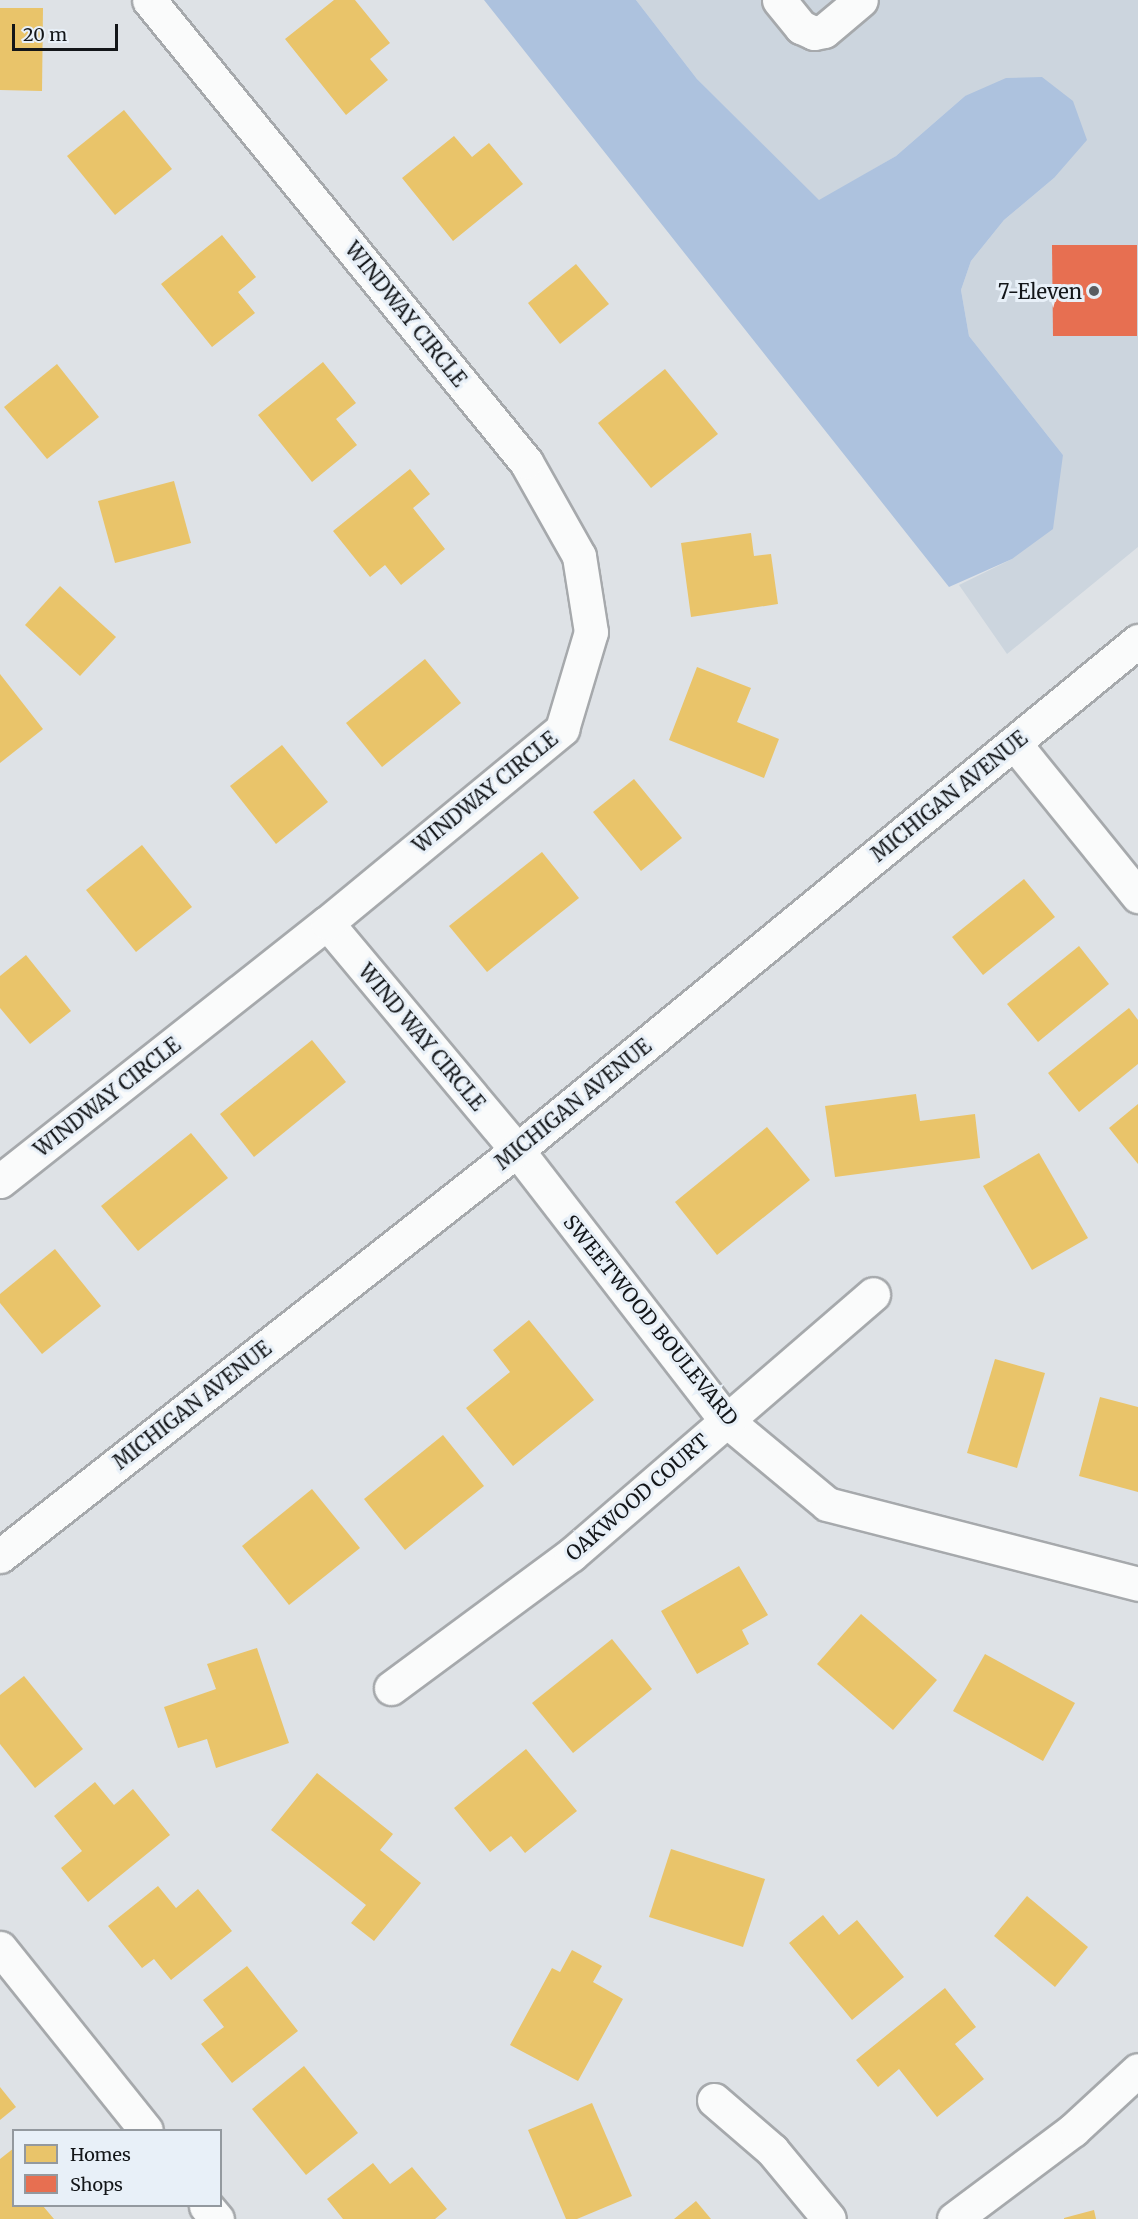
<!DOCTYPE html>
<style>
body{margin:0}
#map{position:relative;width:1138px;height:2219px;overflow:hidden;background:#dee2e6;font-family:Merriweather,serif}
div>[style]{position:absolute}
.built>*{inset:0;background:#ccd5de}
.water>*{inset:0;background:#adc2de}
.homes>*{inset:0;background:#e9c46a}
.shops>*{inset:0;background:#e76f51}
.roads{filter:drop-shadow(2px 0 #a6a9ac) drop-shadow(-2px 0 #a6a9ac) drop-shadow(0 2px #a6a9ac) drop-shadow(0 -2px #a6a9ac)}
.minor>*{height:33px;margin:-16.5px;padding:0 16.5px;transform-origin:16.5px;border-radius:16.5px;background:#fafbfb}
.major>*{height:33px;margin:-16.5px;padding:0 16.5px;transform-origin:16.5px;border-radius:16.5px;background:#fafbfb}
.dots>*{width:16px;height:16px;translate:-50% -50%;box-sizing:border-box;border:3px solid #e8f0f8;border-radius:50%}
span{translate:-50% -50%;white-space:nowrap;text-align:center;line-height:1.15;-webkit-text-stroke:6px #e8f0f8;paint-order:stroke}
.poi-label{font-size:20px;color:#131619}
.right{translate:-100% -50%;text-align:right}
.street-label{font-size:20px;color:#131619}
.legend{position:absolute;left:12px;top:2129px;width:210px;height:78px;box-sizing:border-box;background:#e8f0f8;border:2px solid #93999f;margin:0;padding:8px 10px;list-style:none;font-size:18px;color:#131619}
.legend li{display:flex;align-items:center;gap:12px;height:30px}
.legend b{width:30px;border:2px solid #93999f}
.scale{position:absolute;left:12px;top:24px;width:106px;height:27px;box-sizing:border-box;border:3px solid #131619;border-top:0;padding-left:8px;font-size:18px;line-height:21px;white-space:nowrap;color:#131619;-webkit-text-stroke:4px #e8f0f8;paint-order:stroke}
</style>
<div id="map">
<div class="built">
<div style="clip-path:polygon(636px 0,1138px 0,1138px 547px,1007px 654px,959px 585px,1012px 559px,1063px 455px,969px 336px,961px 290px,971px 261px,1004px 220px,1054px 178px,965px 96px,896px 156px,819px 201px,697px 79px)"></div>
</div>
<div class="water">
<div style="clip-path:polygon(484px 0,636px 0,697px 79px,819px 200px,896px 156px,965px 96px,1006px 78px,1042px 77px,1073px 101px,1087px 140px,1054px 178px,1004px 220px,971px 261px,961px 290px,969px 336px,1063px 455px,1053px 529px,1012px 559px,949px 587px)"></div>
</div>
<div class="homes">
<div style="clip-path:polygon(334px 0,355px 0,390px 43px,370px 59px,388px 80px,346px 115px,285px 39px)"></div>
<div style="clip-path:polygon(0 8px,43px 8px,42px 91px,0 90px)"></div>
<div style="clip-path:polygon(124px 110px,172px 169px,115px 215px,67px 156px)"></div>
<div style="clip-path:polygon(454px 136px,472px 157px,489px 143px,523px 184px,453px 241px,402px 178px)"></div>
<div style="clip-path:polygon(222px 235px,256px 277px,238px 292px,255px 313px,212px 347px,161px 284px)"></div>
<div style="clip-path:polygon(576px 264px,609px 304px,560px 344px,528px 303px)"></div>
<div style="clip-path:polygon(323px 362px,356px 403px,336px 419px,357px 445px,312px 482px,258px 415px)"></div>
<div style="clip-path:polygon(57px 364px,99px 417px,47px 459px,4px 407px)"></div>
<div style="clip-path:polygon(665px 369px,718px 434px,651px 488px,598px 423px)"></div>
<div style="clip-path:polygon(410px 469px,430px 494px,413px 508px,445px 549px,401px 585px,385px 565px,370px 577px,333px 531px)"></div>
<div style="clip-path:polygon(174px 481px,191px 543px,115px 563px,98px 501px)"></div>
<div style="clip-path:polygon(751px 533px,754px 556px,771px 554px,778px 604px,691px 617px,681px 543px)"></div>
<div style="clip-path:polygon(60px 586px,116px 637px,80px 676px,25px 625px)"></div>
<div style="clip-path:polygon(425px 659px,461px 703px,382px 767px,346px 723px)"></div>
<div style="clip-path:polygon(697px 667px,751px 688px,737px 722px,779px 739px,764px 778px,669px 740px)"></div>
<div style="clip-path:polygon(0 674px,43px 729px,0 763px)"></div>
<div style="clip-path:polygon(282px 745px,328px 802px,276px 844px,230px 786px)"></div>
<div style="clip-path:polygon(634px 779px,682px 838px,641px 871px,593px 812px)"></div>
<div style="clip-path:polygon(142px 845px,192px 907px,136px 952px,86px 890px)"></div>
<div style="clip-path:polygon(542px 852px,579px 898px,487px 972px,449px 926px)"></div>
<div style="clip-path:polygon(1024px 879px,1055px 917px,983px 975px,952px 937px)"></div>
<div style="clip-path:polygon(1079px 946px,1109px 984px,1038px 1042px,1007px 1004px)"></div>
<div style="clip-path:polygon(26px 955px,71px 1011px,30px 1044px,0 1008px,0 976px)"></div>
<div style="clip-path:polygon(1129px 1008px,1138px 1020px,1138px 1064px,1079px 1112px,1048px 1073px)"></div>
<div style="clip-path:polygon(312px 1040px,346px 1082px,254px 1157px,220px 1114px)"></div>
<div style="clip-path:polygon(916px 1094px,920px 1121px,975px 1114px,980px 1158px,835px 1177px,825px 1106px)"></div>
<div style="clip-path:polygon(1138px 1104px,1138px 1164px,1109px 1128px)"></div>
<div style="clip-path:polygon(767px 1127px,810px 1180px,717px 1255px,675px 1202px)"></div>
<div style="clip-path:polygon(191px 1133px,228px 1178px,138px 1251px,101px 1206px)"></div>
<div style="clip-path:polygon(1039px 1153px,1088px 1238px,1032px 1270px,983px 1186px)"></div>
<div style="clip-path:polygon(55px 1249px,101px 1306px,42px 1354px,0 1303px,0 1294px)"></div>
<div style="clip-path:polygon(529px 1320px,594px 1400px,513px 1466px,466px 1408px,510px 1372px,493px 1350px)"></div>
<div style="clip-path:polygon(995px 1359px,1045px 1373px,1017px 1468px,967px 1453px)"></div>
<div style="clip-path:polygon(1100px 1397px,1138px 1407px,1138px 1492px,1079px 1476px)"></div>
<div style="clip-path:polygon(443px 1435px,484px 1486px,405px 1550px,364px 1499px)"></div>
<div style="clip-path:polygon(312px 1489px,360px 1548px,289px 1605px,242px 1546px)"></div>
<div style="clip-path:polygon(739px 1566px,768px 1615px,742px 1630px,749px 1644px,697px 1674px,661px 1611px)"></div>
<div style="clip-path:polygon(861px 1614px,937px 1680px,893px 1730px,817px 1664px)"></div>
<div style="clip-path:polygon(612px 1639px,652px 1689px,573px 1753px,532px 1703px)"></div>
<div style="clip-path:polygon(257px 1648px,289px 1743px,216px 1768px,207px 1739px,178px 1748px,164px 1707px,216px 1689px,207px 1664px)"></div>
<div style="clip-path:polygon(985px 1654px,1075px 1703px,1043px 1761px,953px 1711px)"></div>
<div style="clip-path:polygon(24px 1676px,83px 1749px,35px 1788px,0 1744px,0 1695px)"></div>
<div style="clip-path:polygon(526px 1749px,577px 1811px,525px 1853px,511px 1836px,490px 1852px,454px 1808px)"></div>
<div style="clip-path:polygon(317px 1773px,393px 1834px,380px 1850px,421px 1883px,374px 1941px,351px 1923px,366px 1905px,271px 1830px)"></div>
<div style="clip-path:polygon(95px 1782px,114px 1805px,133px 1789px,170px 1835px,88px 1902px,61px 1868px,82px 1851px,54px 1816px)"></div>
<div style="clip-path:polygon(671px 1849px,765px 1879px,743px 1947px,649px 1917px)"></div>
<div style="clip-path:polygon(158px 1886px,176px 1908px,198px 1889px,232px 1931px,171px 1980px,154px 1959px,142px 1968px,108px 1926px)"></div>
<div style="clip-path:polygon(1027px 1896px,1088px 1947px,1055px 1987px,994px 1936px)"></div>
<div style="clip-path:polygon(823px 1915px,839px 1935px,857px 1920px,904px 1977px,852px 2020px,789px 1943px)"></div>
<div style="clip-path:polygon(572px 1950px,602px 1966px,593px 1982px,623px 1999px,578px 2081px,510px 2045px,552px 1968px,560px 1972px)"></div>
<div style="clip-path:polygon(247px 1966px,298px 2031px,232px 2083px,201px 2044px,224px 2027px,203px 2000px)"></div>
<div style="clip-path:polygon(945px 1988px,976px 2027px,955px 2044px,984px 2079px,937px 2117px,899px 2069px,878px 2087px,856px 2060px)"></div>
<div style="clip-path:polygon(304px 2066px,358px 2133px,306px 2175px,252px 2109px)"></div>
<div style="clip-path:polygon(0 2087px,16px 2107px,0 2120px)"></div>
<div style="clip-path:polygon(592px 2103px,632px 2196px,577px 2219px,566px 2219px,528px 2130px)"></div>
<div style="clip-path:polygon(14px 2148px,14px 2206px,43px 2206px,54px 2219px,0 2219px,0 2159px)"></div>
<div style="clip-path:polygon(373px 2163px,390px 2184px,412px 2167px,447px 2209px,435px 2219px,343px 2219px,327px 2199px)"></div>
<div style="clip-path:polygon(696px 2201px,711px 2219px,674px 2219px)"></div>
<div style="clip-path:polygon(1094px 2210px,1096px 2219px,1064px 2219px,1064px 2218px)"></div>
</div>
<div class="shops">
<div style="clip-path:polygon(1052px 245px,1137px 245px,1137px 336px,1053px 336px)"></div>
</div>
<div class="roads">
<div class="minor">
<div style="left:779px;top:0;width:35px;rotate:51deg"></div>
<div style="left:801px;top:27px;width:14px;rotate:25deg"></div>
<div style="left:814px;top:33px;width:10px;rotate:-11deg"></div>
<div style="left:824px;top:31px;width:48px;rotate:-40deg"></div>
<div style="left:1014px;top:743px;width:197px;rotate:51deg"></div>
<div style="left:327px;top:923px;width:296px;rotate:50.1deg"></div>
<div style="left:517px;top:1150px;width:341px;rotate:52.3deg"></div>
<div style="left:726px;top:1420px;width:131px;rotate:39.7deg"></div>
<div style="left:827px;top:1504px;width:321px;rotate:14.4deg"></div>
<div style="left:0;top:1181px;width:417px;rotate:-38.3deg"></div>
<div style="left:327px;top:923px;width:305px;rotate:-39.5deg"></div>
<div style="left:562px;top:729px;width:101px;rotate:-73.4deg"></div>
<div style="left:591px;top:632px;width:77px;rotate:-99deg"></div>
<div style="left:579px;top:556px;width:108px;rotate:-119.4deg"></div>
<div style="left:526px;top:462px;width:596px;rotate:-129.22deg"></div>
<div style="left:391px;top:1688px;width:224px;rotate:-36.5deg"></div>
<div style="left:571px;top:1555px;width:399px;rotate:-40.8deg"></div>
<div style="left:0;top:1948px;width:233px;rotate:51.3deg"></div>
<div style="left:714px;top:2100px;width:77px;rotate:40.8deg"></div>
<div style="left:772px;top:2150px;width:89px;rotate:50.4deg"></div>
<div style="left:206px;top:2206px;width:17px;rotate:50deg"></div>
<div style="left:954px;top:2219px;width:149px;rotate:-36.8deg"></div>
<div style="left:1073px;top:2130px;width:88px;rotate:-42.7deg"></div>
</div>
<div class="major">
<div style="left:0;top:1556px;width:657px;rotate:-38.14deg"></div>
<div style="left:517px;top:1150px;width:803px;rotate:-39.34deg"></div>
</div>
</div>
<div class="dots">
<div style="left:1094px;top:291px;background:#5a5d61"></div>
</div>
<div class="poi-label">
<span class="right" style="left:1082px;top:291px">7-Eleven</span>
</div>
<div class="street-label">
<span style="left:406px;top:314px;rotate:51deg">WINDWAY CIRCLE</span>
<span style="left:485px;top:792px;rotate:-39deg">WINDWAY CIRCLE</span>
<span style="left:949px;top:796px;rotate:-39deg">MICHIGAN AVENUE</span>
<span style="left:422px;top:1037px;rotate:50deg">WIND WAY CIRCLE</span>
<span style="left:107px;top:1097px;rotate:-38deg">WINDWAY CIRCLE</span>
<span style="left:573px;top:1104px;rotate:-39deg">MICHIGAN AVENUE</span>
<span style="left:651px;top:1320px;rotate:51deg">SWEETWOOD BOULEVARD</span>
<span style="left:192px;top:1405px;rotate:-38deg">MICHIGAN AVENUE</span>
<span style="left:637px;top:1497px;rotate:-41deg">OAKWOOD COURT</span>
</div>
<ul class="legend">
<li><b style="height:16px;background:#e9c46a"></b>Homes</li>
<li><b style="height:16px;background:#e76f51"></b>Shops</li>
</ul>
<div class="scale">20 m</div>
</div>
